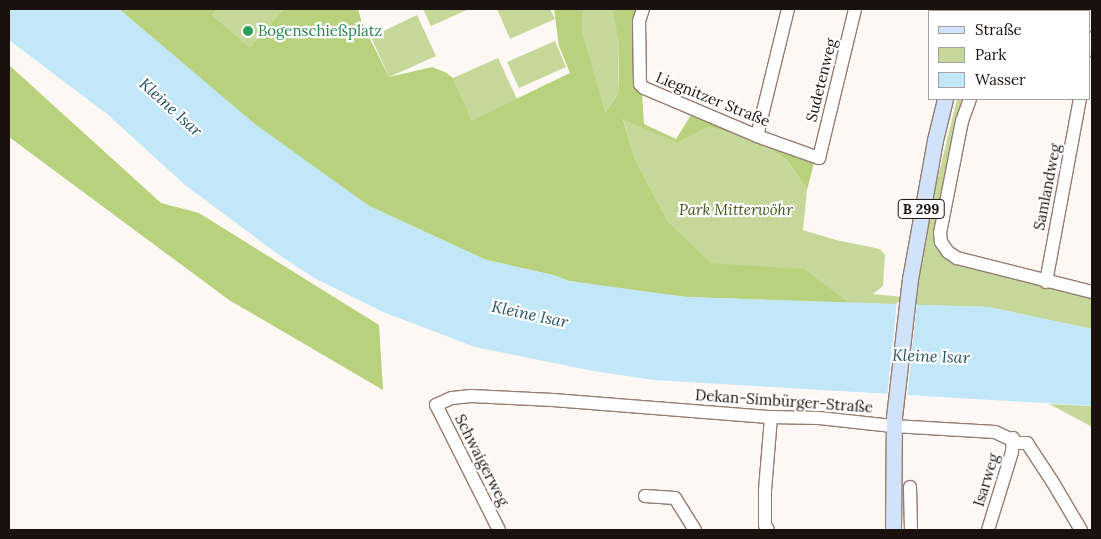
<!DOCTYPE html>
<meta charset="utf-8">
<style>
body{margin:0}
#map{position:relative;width:1101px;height:539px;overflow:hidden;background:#fef8f5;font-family:Lora,serif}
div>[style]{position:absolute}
.green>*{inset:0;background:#c5d899}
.forest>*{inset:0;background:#b8d17d}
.water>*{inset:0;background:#c1e7f8}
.pier>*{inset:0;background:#fef8f5}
.roads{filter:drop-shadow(1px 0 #967c6f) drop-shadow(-1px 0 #967c6f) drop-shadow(0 1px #967c6f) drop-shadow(0 -1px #967c6f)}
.minor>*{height:12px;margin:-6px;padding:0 6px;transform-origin:6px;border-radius:6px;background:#fff}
.major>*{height:15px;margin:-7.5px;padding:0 7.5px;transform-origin:7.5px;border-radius:7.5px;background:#d1e2fb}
.dots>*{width:14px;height:14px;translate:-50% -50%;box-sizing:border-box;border:2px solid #fff;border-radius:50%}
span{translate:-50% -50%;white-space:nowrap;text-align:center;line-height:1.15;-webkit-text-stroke:4.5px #fff;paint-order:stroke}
.shield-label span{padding:1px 4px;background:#fff;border:1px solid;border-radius:4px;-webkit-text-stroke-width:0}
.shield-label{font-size:14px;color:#1a110c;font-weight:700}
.leisure-label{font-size:15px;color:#27864d}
.left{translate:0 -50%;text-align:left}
.street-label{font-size:15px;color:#1a110c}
.park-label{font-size:15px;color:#455518;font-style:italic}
.water-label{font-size:16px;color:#265365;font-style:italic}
.frame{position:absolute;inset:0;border:10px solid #1a110c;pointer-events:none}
.legend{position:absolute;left:928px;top:10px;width:162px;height:90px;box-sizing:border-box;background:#fff;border:1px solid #a3a09e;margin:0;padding:6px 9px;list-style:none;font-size:15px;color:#1a110c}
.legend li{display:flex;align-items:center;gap:10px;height:25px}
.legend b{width:25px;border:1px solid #a3a09e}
</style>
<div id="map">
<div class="green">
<div style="clip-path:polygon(217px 9px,283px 9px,250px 47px,212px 15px)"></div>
<div style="clip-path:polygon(423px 9px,469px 9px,431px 26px)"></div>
<div style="clip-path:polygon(497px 9px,550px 9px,555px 19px,510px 39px)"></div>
<div style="clip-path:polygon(583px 9px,613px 9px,615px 14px,619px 43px,618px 94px,604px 114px,582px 31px)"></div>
<div style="clip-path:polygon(417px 15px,436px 56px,389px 77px,371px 37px)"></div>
<div style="clip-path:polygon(555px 41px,566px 67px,519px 88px,507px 62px)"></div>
<div style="clip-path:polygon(498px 58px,517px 99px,472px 120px,453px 78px)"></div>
<div style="clip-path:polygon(957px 99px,962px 99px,938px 217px,948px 252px,1092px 293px,1092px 329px,988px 307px,850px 303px,805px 269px,683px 291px,668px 222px,634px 157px,623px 118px,677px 143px,708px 127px,760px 142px,787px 160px,807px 190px,803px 230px,836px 240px,880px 249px,885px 255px,883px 286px,873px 294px,913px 298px,914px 274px)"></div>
<div style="clip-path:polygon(1049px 404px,1092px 406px,1092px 427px,1083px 422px)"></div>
</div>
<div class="forest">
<div style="clip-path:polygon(119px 9px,217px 9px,212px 15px,250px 47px,283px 9px,358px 9px,362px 23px,389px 77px,432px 67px,445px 72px,453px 78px,472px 120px,570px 73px,559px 46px,554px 9px,583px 9px,582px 31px,605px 113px,618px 94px,619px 73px,619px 43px,613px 9px,637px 9px,634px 21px,634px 87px,642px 94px,644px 124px,676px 139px,691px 115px,815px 159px,807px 190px,787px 160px,760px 142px,708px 127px,677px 143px,623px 119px,634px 157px,668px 222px,710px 263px,805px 269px,850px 303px,687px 297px,630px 291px,569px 281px,553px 275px,486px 260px,369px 206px,255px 125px)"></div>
<div style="clip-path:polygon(9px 65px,161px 203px,199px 213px,379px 325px,383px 390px,229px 300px,9px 137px)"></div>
</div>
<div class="water">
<div style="clip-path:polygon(9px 9px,119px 9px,255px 124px,369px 206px,486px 260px,553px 275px,569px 281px,687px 297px,988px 307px,1092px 329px,1092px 406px,654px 380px,593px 371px,475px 347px,383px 312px,316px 279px,279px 255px,185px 185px,107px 114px,9px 40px)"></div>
</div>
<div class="pier">
<div style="clip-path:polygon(897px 302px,917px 303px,907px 398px,887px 397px)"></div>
</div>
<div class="roads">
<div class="minor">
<div style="left:643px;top:9px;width:13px;rotate:108deg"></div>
<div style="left:639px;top:21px;width:63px;rotate:89.1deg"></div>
<div style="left:640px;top:84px;width:6px;rotate:45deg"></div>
<div style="left:644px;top:88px;width:123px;rotate:23deg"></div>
<div style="left:757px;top:136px;width:66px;rotate:19.5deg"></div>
<div style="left:819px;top:158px;width:153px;rotate:-76.4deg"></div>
<div style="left:1090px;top:50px;width:12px;rotate:-81deg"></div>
<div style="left:970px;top:99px;width:23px;rotate:110deg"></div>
<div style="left:962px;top:121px;width:114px;rotate:101.1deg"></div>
<div style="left:940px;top:233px;width:9px;rotate:84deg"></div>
<div style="left:941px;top:242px;width:12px;rotate:55deg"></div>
<div style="left:948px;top:252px;width:11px;rotate:34deg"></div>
<div style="left:957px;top:258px;width:139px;rotate:14.1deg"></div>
<div style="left:757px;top:136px;width:131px;rotate:-76.3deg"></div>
<div style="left:1046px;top:282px;width:186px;rotate:-79.5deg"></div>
<div style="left:910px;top:487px;width:43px;rotate:88.7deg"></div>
<div style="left:645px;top:496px;width:30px;rotate:4deg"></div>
<div style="left:675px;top:498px;width:38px;rotate:58deg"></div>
<div style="left:499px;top:530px;width:140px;rotate:-116.7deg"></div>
<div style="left:436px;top:405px;width:17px;rotate:-24deg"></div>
<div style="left:452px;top:398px;width:19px;rotate:-6deg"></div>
<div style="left:471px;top:396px;width:82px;rotate:2.8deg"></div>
<div style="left:553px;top:400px;width:219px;rotate:4.5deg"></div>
<div style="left:771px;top:417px;width:48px;rotate:1.2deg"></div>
<div style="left:819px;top:418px;width:74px;rotate:6.2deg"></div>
<div style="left:893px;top:426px;width:102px;rotate:3.4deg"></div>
<div style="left:995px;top:432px;width:26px;rotate:25deg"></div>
<div style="left:1019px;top:443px;width:8px"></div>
<div style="left:1027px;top:443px;width:45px;rotate:56.7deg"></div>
<div style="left:1052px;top:481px;width:57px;rotate:59.4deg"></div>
<div style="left:768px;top:530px;width:6px;rotate:-121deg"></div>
<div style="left:765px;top:525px;width:35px;rotate:-90deg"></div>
<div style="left:765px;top:490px;width:73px;rotate:-85.3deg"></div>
<div style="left:988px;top:530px;width:82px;rotate:-72.9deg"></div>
<div style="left:1012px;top:452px;width:14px;rotate:-86deg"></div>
</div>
<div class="major">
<div style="left:973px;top:11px;width:2px;rotate:-63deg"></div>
<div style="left:893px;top:530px;width:113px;rotate:-89.5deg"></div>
<div style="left:894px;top:417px;width:139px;rotate:-83.4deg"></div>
<div style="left:910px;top:279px;width:141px;rotate:-79.8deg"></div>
<div style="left:935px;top:140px;width:42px;rotate:-76.3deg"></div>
</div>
</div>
<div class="dots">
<div style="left:248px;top:31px;background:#2e9e5b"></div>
</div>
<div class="shield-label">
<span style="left:921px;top:209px">B 299</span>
</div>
<div class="leisure-label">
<span class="left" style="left:258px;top:31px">Bogenschießplatz</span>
</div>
<div class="street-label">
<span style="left:821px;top:80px;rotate:-76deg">Sudetenweg</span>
<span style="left:713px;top:99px;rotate:22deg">Liegnitzer Straße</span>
<span style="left:1047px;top:187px;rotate:-79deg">Samlandweg</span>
<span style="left:784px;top:401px;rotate:4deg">Dekan-Simbürger-Straße</span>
<span style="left:482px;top:460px;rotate:63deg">Schwaigerweg</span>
<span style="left:986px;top:480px;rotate:-73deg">Isarweg</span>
</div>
<div class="park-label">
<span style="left:736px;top:210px">Park Mitterwöhr</span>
</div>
<div class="water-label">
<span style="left:171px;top:107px;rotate:42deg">Kleine Isar</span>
<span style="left:530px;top:314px;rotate:12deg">Kleine Isar</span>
<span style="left:931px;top:356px;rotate:2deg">Kleine Isar</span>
</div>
<div class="frame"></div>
<ul class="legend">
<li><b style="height:6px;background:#d1e2fb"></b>Straße</li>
<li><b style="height:14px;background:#c5d899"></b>Park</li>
<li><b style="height:14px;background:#c1e7f8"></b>Wasser</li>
</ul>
</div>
